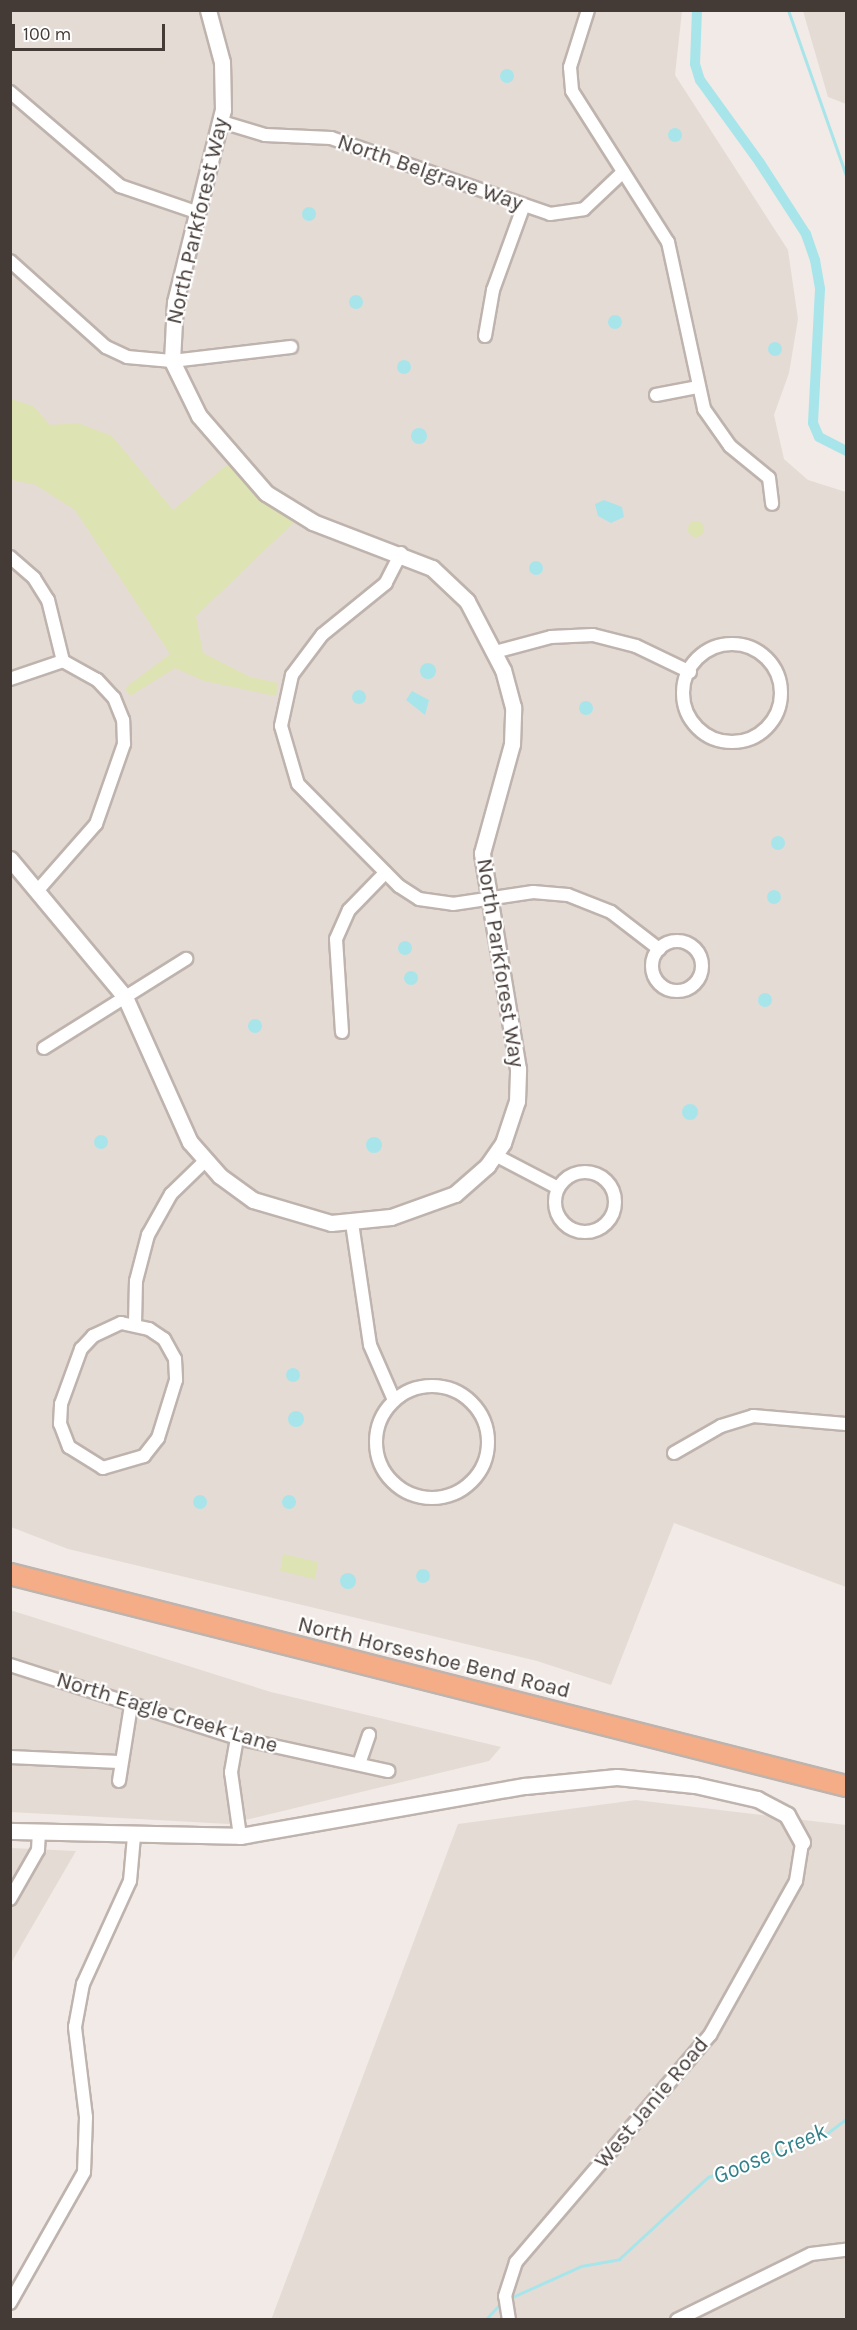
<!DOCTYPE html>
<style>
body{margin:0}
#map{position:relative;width:857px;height:2330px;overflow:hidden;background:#f2eae6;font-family:Karla,sans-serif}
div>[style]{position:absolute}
.residential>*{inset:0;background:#e5dbd5}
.green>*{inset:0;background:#dde3b2}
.round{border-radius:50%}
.water>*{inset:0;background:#a7e5ea}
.stream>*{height:3px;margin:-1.5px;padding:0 1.5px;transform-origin:1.5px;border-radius:1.5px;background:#a7e5ea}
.canal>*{height:10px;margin:-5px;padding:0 5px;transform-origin:5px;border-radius:5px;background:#a7e5ea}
.roads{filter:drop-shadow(2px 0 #bfb3ad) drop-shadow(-2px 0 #bfb3ad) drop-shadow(0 2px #bfb3ad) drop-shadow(0 -2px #bfb3ad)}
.minor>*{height:12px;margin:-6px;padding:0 6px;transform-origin:6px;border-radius:6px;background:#fff}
.minor>.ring{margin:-6px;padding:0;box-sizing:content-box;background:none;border:12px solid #fff;border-radius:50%}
.tertiary>*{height:15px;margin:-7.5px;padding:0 7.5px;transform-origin:7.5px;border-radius:7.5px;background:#fff}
.trunk>*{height:20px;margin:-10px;padding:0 10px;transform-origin:10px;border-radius:10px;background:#f4ad86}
span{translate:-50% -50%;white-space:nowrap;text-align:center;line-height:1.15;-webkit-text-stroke:4.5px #fff;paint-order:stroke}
.street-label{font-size:22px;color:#443a36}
.water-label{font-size:24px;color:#308189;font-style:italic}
.frame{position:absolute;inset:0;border:12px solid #443a36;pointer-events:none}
.scale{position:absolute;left:12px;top:24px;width:153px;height:27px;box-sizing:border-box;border:3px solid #443a36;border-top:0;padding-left:8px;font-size:18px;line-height:21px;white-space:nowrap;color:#443a36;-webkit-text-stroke:4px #fff;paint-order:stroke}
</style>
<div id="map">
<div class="residential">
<div style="clip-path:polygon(10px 11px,682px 11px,675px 75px,788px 250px,798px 319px,789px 373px,774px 415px,784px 459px,808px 480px,846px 492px,846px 1587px,674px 1523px,611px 1685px,537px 1661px,68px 1549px,11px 1527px)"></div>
<div style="clip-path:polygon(803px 11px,846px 11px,846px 104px,828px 97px)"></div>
<div style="clip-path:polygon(10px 1610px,271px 1692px,501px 1747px,489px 1761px,229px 1824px,11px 1812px)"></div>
<div style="clip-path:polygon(636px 1800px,846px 1825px,846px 2319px,271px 2320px,458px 1824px)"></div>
<div style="clip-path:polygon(11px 1848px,76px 1851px,11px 1963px)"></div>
</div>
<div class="green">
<div style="clip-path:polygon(11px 399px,33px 406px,50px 425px,78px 423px,112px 436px,173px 510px,229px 463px,269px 505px,294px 522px,196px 616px,203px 653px,250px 677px,278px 683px,276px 696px,204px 681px,175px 668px,130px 696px,125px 688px,170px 654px,75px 510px,34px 484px,11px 480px)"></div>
<div class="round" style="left:688px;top:521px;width:16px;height:16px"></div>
<div style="clip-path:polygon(283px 1554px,318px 1562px,315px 1579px,280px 1571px)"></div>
</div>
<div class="water">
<div class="round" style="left:500px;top:69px;width:14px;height:14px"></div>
<div class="round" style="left:668px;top:128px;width:14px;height:14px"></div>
<div class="round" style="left:302px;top:207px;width:14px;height:14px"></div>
<div class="round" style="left:349px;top:295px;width:14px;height:14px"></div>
<div class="round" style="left:608px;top:315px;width:14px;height:14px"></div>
<div class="round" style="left:768px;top:342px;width:14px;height:14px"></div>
<div class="round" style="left:397px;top:360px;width:14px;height:14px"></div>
<div class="round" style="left:411px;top:428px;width:16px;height:16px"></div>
<div style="clip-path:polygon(604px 500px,622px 507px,624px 517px,611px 523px,598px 516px,595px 504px)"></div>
<div class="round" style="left:529px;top:561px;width:14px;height:14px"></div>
<div class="round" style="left:420px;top:663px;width:16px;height:16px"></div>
<div class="round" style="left:352px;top:690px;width:14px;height:14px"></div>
<div style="clip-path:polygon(412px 691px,429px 700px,425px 715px,406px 700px)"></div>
<div class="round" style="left:579px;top:701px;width:14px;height:14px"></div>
<div class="round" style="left:771px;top:836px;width:14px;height:14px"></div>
<div class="round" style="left:767px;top:890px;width:14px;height:14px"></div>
<div class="round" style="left:398px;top:941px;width:14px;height:14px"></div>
<div class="round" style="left:404px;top:971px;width:14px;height:14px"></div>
<div class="round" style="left:758px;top:993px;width:14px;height:14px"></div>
<div class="round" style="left:248px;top:1019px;width:14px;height:14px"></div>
<div class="round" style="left:682px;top:1104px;width:16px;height:16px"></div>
<div class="round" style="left:94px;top:1135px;width:14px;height:14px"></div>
<div class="round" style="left:366px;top:1137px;width:16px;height:16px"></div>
<div class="round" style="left:286px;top:1368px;width:14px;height:14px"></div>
<div class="round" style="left:288px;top:1411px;width:16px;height:16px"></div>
<div class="round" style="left:193px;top:1495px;width:14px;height:14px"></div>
<div class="round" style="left:282px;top:1495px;width:14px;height:14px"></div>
<div class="round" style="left:416px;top:1569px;width:14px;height:14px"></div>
<div class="round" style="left:340px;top:1573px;width:16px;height:16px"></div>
</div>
<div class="stream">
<div style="left:788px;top:10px;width:176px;rotate:70.7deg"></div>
<div style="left:508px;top:2299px;width:80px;rotate:-24.3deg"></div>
<div style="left:581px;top:2266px;width:39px;rotate:-10deg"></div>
<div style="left:619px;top:2259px;width:121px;rotate:-42.7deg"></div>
<div style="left:708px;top:2177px;width:126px;rotate:-20deg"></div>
<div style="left:826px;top:2134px;width:25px;rotate:-37deg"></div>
<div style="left:485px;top:2320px;width:25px;rotate:-47deg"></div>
</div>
<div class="canal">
<div style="left:697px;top:10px;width:54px;rotate:92.1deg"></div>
<div style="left:695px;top:64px;width:17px;rotate:73deg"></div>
<div style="left:700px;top:80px;width:102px;rotate:54.1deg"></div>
<div style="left:760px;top:163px;width:85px;rotate:57.1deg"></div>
<div style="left:806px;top:234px;width:28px;rotate:71deg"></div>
<div style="left:815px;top:260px;width:29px;rotate:80deg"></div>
<div style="left:820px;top:289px;width:134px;rotate:93deg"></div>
<div style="left:813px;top:423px;width:15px;rotate:67deg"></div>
<div style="left:819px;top:437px;width:30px;rotate:27deg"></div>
</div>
<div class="roads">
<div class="minor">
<div style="left:588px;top:10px;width:60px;rotate:107.5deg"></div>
<div style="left:570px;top:67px;width:24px;rotate:85deg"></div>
<div style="left:572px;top:91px;width:179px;rotate:57.6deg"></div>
<div style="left:668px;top:242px;width:171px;rotate:77.8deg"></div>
<div style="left:704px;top:409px;width:45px;rotate:54.9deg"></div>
<div style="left:730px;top:446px;width:50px;rotate:39.4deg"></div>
<div style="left:769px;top:478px;width:26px;rotate:83deg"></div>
<div style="left:10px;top:92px;width:145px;rotate:40.5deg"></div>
<div style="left:120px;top:186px;width:83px;rotate:18.9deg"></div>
<div style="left:222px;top:122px;width:45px;rotate:16.8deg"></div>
<div style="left:265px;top:135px;width:66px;rotate:2.6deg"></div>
<div style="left:331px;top:138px;width:232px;rotate:19.1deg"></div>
<div style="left:550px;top:214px;width:34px;rotate:-8deg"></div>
<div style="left:584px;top:209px;width:54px;rotate:-43.5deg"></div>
<div style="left:10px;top:261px;width:129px;rotate:41.9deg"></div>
<div style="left:106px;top:347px;width:23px;rotate:25deg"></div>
<div style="left:127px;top:357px;width:45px;rotate:5.1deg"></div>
<div style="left:172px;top:361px;width:120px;rotate:-6.7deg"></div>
<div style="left:485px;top:336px;width:47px;rotate:-80.1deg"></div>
<div style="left:493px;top:290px;width:90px;rotate:-70deg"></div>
<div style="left:656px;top:395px;width:43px;rotate:-10.8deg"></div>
<div style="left:401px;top:553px;width:34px;rotate:117deg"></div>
<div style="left:386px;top:583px;width:82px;rotate:140.9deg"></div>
<div style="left:322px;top:635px;width:50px;rotate:126.9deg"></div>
<div style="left:292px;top:675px;width:52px;rotate:102.2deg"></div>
<div style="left:281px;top:726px;width:60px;rotate:73.7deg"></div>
<div style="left:298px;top:784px;width:144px;rotate:45.3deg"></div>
<div style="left:399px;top:886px;width:24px;rotate:33deg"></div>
<div style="left:419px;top:899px;width:34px;rotate:8deg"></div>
<div style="left:453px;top:904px;width:81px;rotate:-8.5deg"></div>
<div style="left:533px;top:892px;width:35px;rotate:5deg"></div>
<div style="left:568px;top:895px;width:46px;rotate:21.6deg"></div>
<div style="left:611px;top:912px;width:61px;rotate:37.6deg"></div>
<div style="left:10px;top:557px;width:32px;rotate:41deg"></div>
<div style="left:34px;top:578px;width:26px;rotate:58deg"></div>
<div style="left:48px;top:600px;width:63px;rotate:76.2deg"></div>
<div class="ring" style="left:683px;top:644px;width:86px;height:86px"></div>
<div style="left:495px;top:652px;width:58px;rotate:-15deg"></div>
<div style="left:551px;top:637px;width:42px;rotate:-2.7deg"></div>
<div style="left:593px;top:635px;width:44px;rotate:14.3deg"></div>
<div style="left:636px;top:646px;width:60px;rotate:25.7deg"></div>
<div style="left:10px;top:679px;width:56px;rotate:-18.8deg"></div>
<div style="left:38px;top:890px;width:88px;rotate:-48.7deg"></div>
<div style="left:96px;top:824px;width:85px;rotate:-70.7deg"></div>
<div style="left:124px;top:744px;width:24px;rotate:-92deg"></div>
<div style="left:123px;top:720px;width:24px;rotate:-112deg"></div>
<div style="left:114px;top:698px;width:25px;rotate:-133deg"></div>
<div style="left:97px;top:680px;width:39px;rotate:-151deg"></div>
<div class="ring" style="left:652px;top:941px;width:38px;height:38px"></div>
<div style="left:342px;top:1032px;width:93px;rotate:-93.7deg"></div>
<div style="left:336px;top:939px;width:32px;rotate:-66deg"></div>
<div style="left:349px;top:910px;width:52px;rotate:-45.8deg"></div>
<div style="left:44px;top:1048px;width:168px;rotate:-32.1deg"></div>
<div style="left:495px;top:1155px;width:71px;rotate:27.6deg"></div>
<div class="ring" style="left:555px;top:1172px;width:48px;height:48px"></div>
<div style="left:352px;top:1223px;width:123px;rotate:81.6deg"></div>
<div style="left:370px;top:1345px;width:60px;rotate:66.4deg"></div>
<div style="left:121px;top:1323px;width:29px;rotate:12deg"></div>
<div style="left:149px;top:1329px;width:18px;rotate:34deg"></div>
<div style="left:164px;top:1339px;width:23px;rotate:61deg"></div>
<div style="left:175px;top:1359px;width:21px;rotate:87deg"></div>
<div style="left:176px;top:1380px;width:61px;rotate:107.2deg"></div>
<div style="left:158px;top:1438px;width:23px;rotate:128deg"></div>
<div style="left:144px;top:1456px;width:43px;rotate:163.7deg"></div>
<div style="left:103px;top:1468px;width:40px;rotate:-148deg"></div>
<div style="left:69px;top:1447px;width:25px;rotate:-111deg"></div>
<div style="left:60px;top:1424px;width:20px;rotate:-87deg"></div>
<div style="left:61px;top:1404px;width:59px;rotate:-70deg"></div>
<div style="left:81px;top:1349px;width:18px;rotate:-47deg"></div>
<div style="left:93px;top:1336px;width:31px;rotate:-25deg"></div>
<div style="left:135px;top:1324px;width:43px;rotate:-88.7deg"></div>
<div style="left:136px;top:1281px;width:48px;rotate:-75.4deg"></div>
<div style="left:148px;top:1235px;width:47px;rotate:-60.7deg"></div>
<div style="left:171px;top:1194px;width:47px;rotate:-44.1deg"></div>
<div class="ring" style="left:376px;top:1386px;width:100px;height:100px"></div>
<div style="left:674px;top:1453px;width:54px;rotate:-29.9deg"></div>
<div style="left:721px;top:1426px;width:34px;rotate:-17deg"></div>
<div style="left:753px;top:1416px;width:93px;rotate:4.9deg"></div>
<div style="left:10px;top:1665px;width:238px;rotate:17.8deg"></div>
<div style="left:237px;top:1738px;width:155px;rotate:12.3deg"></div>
<div style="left:237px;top:1738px;width:35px;rotate:100deg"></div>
<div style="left:231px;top:1772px;width:65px;rotate:82deg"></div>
<div style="left:10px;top:1757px;width:109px;rotate:2.6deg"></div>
<div style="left:359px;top:1764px;width:31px;rotate:-71deg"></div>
<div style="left:119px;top:1781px;width:77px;rotate:-81deg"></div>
<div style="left:10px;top:1899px;width:56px;rotate:-60.3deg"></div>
<div style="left:38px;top:1850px;width:18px;rotate:-87deg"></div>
<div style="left:10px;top:2303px;width:150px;rotate:-60.5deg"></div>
<div style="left:84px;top:2172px;width:55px;rotate:-87.9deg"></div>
<div style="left:86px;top:2117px;width:91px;rotate:-97deg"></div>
<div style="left:75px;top:2027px;width:44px;rotate:-79.5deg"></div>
<div style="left:83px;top:1984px;width:113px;rotate:-65.5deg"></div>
<div style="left:130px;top:1881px;width:45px;rotate:-84.9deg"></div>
<div style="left:509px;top:2320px;width:24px;rotate:-99deg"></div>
<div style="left:505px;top:2296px;width:36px;rotate:-72deg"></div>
<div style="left:516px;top:2262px;width:299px;rotate:-49.5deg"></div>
<div style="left:710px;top:2035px;width:176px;rotate:-60.8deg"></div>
<div style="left:796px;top:1881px;width:39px;rotate:-81deg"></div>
<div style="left:677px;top:2320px;width:149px;rotate:-26.2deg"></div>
<div style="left:811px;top:2254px;width:35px;rotate:-7deg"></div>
</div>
<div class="tertiary">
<div style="left:10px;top:859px;width:180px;rotate:50.2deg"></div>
<div style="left:125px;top:997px;width:159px;rotate:65.9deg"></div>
<div style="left:190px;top:1142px;width:45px;rotate:48.6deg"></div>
<div style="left:220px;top:1176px;width:41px;rotate:36deg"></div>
<div style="left:253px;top:1200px;width:81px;rotate:16.4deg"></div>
<div style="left:331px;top:1223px;width:60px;rotate:-5.7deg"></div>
<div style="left:391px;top:1217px;width:68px;rotate:-19.8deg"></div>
<div style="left:455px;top:1194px;width:43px;rotate:-41.2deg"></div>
<div style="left:487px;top:1166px;width:28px;rotate:-55deg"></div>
<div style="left:503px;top:1143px;width:44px;rotate:-71.6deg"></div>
<div style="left:517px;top:1101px;width:32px;rotate:-88deg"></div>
<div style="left:518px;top:1069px;width:219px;rotate:-99.5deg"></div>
<div style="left:482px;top:853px;width:113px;rotate:-74.6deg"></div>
<div style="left:512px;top:744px;width:37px;rotate:-88deg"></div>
<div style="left:513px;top:707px;width:38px;rotate:-105deg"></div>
<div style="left:503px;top:670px;width:78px;rotate:-117.6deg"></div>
<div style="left:467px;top:601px;width:48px;rotate:-136.7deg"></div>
<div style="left:432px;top:568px;width:128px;rotate:-158.9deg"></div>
<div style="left:313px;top:522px;width:55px;rotate:-148.3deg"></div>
<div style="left:266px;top:493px;width:102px;rotate:-131deg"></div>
<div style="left:199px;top:416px;width:61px;rotate:-116.1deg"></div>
<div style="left:172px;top:361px;width:59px;rotate:-87.1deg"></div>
<div style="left:175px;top:302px;width:198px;rotate:-76deg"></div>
<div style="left:223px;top:110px;width:48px;rotate:-91.2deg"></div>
<div style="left:222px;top:62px;width:54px;rotate:-105.1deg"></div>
<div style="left:10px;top:1831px;width:230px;rotate:1.2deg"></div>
<div style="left:240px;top:1836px;width:289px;rotate:-10deg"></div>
<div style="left:525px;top:1786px;width:92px;rotate:-5.6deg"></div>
<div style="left:617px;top:1777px;width:78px;rotate:5.9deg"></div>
<div style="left:695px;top:1785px;width:64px;rotate:12.7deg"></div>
<div style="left:757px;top:1799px;width:34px;rotate:28deg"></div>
<div style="left:787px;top:1815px;width:31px;rotate:61deg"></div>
</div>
<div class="trunk">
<div style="left:10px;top:1574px;width:862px;rotate:14.23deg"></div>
</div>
</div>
<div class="street-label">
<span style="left:430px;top:173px;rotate:19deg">North Belgrave Way</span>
<span style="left:198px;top:221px;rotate:-77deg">North Parkforest Way</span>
<span style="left:500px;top:963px;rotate:81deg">North Parkforest Way</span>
<span style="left:434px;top:1658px;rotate:14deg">North Horseshoe Bend Road</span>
<span style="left:167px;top:1713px;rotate:17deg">North Eagle Creek Lane</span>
<span style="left:652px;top:2103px;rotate:-50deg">West Janie Road</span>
</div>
<div class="water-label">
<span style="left:770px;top:2154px;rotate:-23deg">Goose Creek</span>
</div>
<div class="frame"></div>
<div class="scale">100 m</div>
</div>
